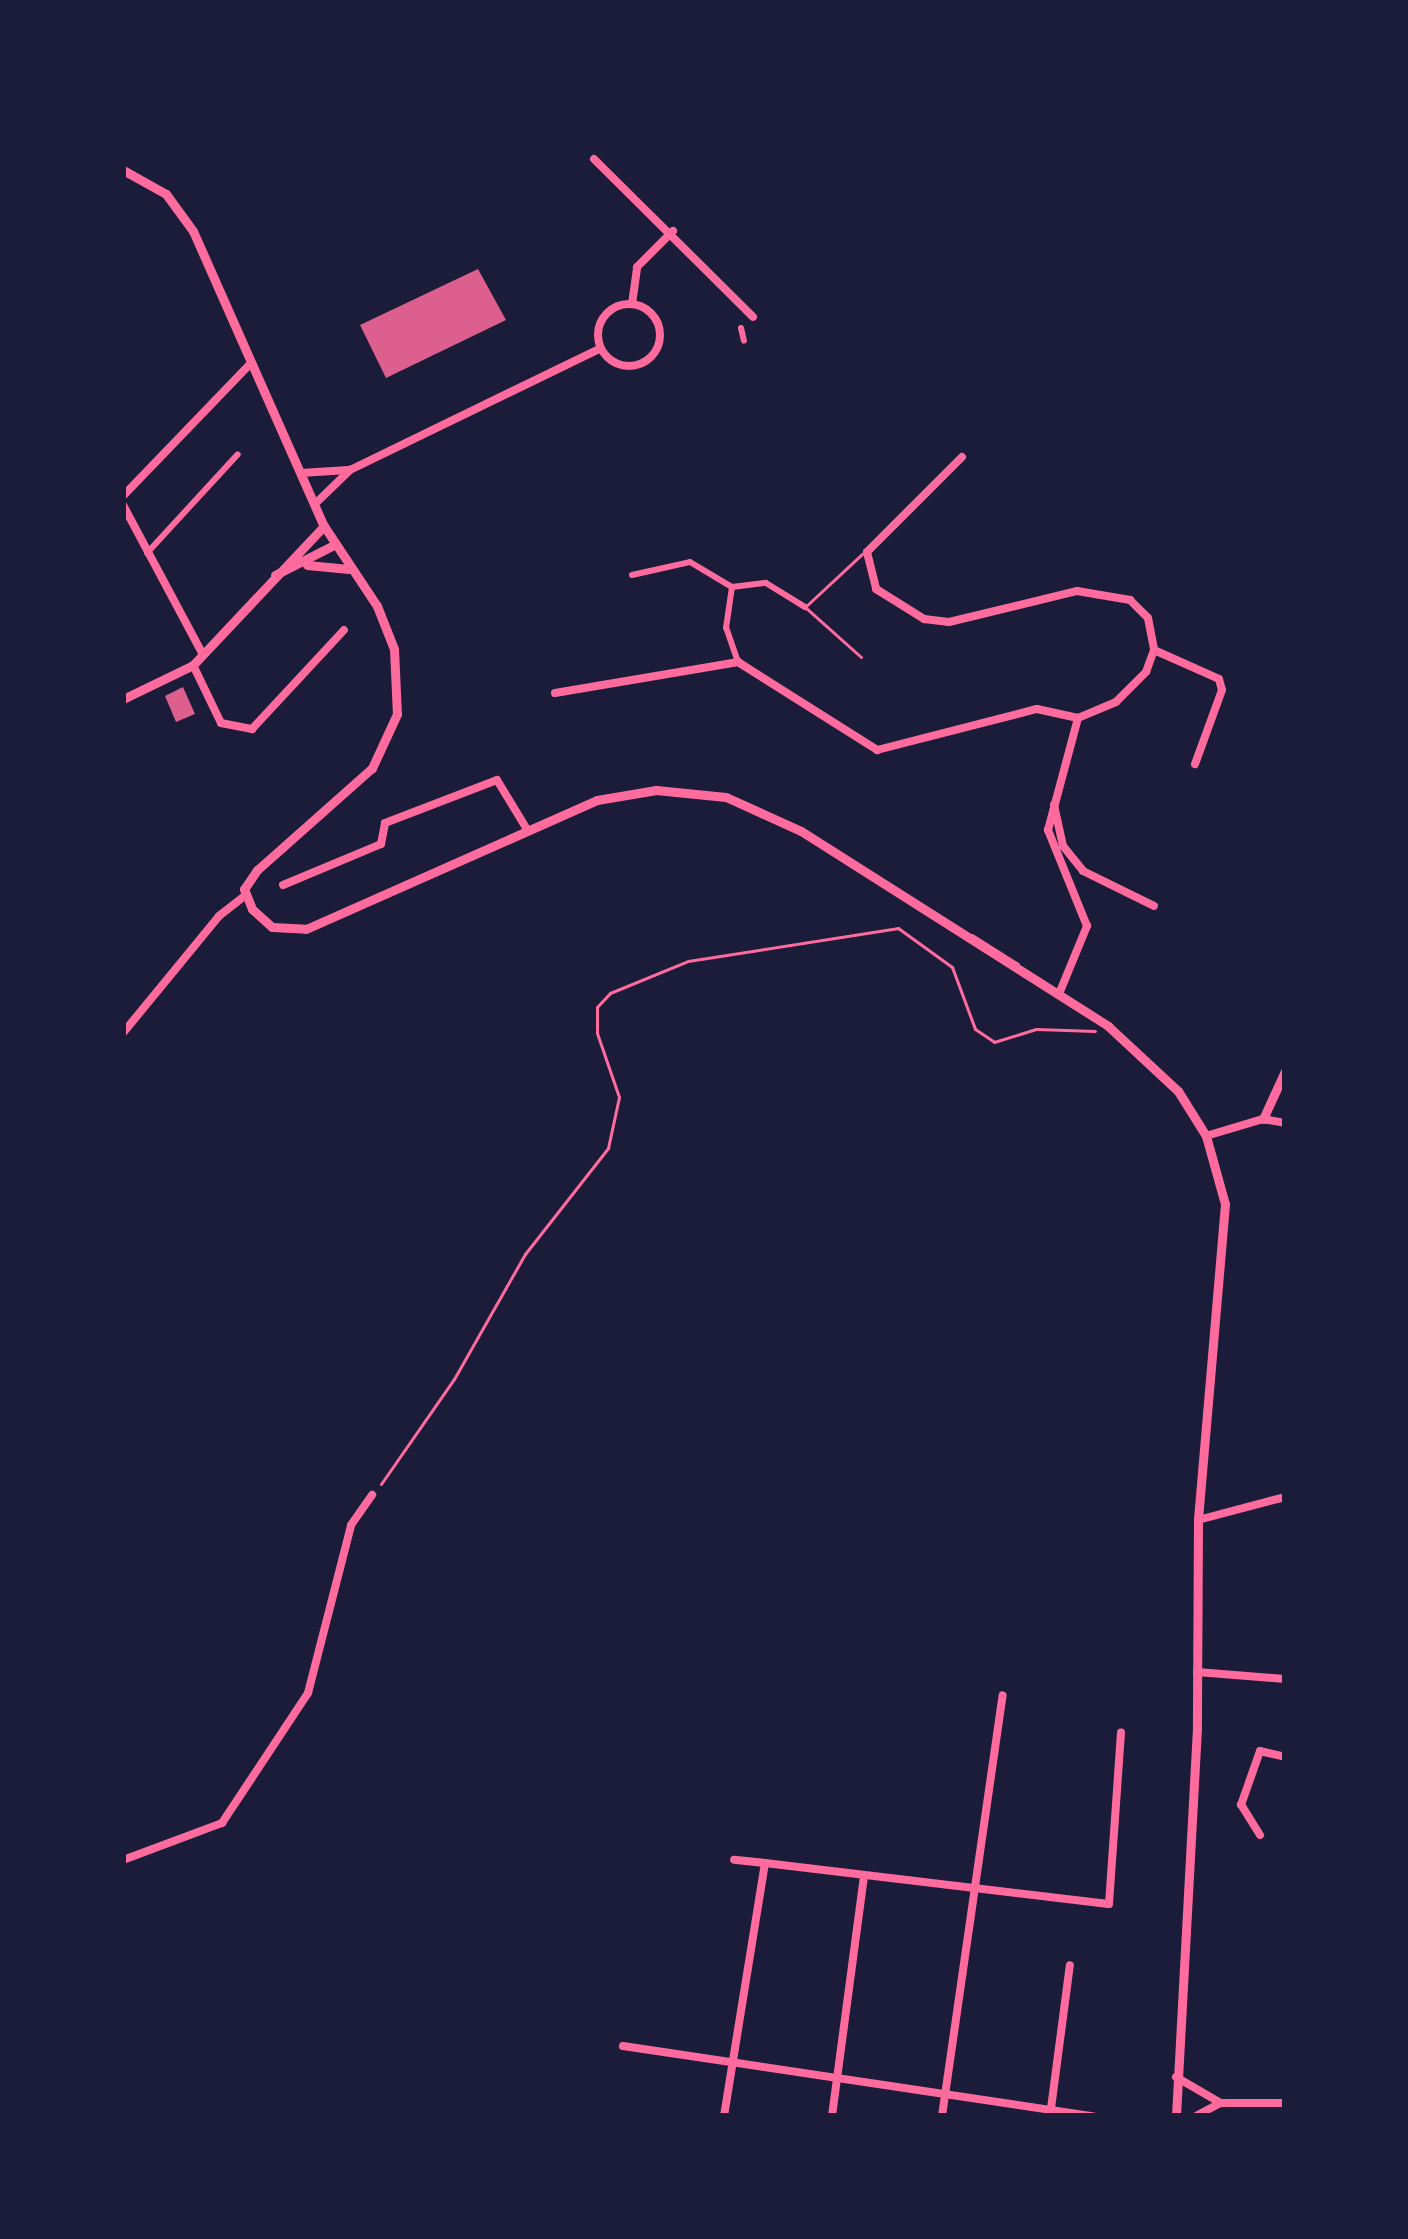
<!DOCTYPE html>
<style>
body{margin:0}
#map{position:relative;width:1408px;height:2239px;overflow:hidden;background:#1b1b3a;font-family:"Titillium Web",sans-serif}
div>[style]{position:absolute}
.building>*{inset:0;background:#dd5f8e}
.path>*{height:3px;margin:-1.5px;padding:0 1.5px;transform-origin:1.5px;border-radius:1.5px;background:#ff6b9d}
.service>*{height:3px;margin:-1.5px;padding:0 1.5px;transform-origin:1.5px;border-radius:1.5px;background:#ff6b9d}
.pedestrian>*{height:6px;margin:-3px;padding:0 3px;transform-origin:3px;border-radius:3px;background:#ff6b9d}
.minor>*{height:8px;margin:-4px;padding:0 4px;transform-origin:4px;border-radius:4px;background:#ff6b9d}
.minor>.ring{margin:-4px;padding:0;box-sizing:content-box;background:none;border:8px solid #ff6b9d;border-radius:50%}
.tertiary>*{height:9px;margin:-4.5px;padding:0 4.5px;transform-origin:4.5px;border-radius:4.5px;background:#ff6b9d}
span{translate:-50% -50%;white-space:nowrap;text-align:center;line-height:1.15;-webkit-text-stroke:9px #1b1b3a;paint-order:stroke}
.frame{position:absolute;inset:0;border:126px solid #1b1b3a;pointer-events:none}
</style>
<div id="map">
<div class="building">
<div style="clip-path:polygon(478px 269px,506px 320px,386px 378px,360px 325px)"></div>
<div style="clip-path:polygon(183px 687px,195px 714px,176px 722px,165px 696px)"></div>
</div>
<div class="path">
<div style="left:381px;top:1484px;width:128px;rotate:-55.2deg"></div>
<div style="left:454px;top:1379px;width:144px;rotate:-60.4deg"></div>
<div style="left:525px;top:1254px;width:135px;rotate:-51.9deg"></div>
<div style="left:608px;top:1148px;width:52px;rotate:-77.8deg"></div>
<div style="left:619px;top:1097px;width:68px;rotate:-109deg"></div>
<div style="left:597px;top:1033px;width:26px;rotate:-90deg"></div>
<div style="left:597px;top:1007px;width:19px;rotate:-47deg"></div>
<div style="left:610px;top:993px;width:84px;rotate:-22.3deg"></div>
<div style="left:688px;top:961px;width:213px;rotate:-8.9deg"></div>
<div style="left:898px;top:928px;width:67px;rotate:35.8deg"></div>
<div style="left:952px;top:967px;width:66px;rotate:69.6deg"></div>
<div style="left:975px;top:1029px;width:23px;rotate:34deg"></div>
<div style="left:994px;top:1042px;width:44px;rotate:-17.2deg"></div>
<div style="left:1036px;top:1029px;width:59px;rotate:1.9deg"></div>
</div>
<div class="service">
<div style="left:861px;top:657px;width:75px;rotate:-138.2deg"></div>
<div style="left:805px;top:607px;width:78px;rotate:-42.9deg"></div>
<div style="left:972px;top:935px;width:54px;rotate:32.2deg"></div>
</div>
<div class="pedestrian">
<div style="left:741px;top:328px;width:13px;rotate:77deg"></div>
<div style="left:147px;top:553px;width:134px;rotate:-47.4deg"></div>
<div style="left:632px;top:575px;width:59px;rotate:-12.6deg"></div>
<div style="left:690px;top:562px;width:49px;rotate:30.8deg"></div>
<div style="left:738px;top:662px;width:36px;rotate:-109deg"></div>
<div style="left:726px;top:628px;width:41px;rotate:-81.7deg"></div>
<div style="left:732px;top:587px;width:34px;rotate:-7deg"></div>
<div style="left:766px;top:583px;width:46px;rotate:31.6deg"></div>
</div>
<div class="minor">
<div style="left:594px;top:159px;width:224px;rotate:44.8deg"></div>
<div style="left:632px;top:304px;width:37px;rotate:-82deg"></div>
<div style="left:637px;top:267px;width:51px;rotate:-45deg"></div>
<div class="ring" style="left:598px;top:304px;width:54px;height:54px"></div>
<div style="left:962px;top:457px;width:134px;rotate:135deg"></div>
<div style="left:867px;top:552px;width:38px;rotate:76deg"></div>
<div style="left:876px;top:589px;width:57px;rotate:32deg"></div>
<div style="left:924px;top:619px;width:25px;rotate:7deg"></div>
<div style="left:949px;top:622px;width:132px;rotate:-13.6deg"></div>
<div style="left:1077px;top:591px;width:54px;rotate:9.6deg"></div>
<div style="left:1130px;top:600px;width:25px;rotate:45deg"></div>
<div style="left:1148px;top:618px;width:33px;rotate:79deg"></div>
<div style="left:1154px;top:650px;width:23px;rotate:110deg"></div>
<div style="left:1146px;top:672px;width:42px;rotate:135deg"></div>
<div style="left:1116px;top:702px;width:41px;rotate:157.2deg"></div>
<div style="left:301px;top:473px;width:47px;rotate:-3.7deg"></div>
<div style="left:123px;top:496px;width:185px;rotate:-46.1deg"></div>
<div style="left:315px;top:504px;width:49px;rotate:-44.2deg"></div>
<div style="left:350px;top:470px;width:279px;rotate:-25.9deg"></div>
<div style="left:123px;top:505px;width:170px;rotate:61.9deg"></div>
<div style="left:1154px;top:650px;width:71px;rotate:24deg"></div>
<div style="left:1219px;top:679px;width:11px;rotate:75deg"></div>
<div style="left:1222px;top:690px;width:79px;rotate:110deg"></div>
<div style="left:193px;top:665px;width:64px;rotate:64.2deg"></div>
<div style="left:221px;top:723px;width:32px;rotate:11deg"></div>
<div style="left:252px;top:729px;width:135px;rotate:-47.1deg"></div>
<div style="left:555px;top:693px;width:186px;rotate:-9.6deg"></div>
<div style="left:738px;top:662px;width:165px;rotate:32.3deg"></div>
<div style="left:877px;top:750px;width:165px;rotate:-14.4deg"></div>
<div style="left:1037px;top:709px;width:42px;rotate:12.4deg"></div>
<div style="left:1054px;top:805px;width:42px;rotate:77.6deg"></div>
<div style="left:1063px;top:846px;width:32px;rotate:51deg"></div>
<div style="left:1083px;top:871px;width:79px;rotate:26.2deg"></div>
<div style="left:283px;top:885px;width:106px;rotate:-22.7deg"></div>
<div style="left:381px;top:844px;width:21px;rotate:-79deg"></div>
<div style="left:385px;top:823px;width:120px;rotate:-21deg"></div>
<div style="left:497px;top:780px;width:60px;rotate:58.7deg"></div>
<div style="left:1059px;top:994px;width:74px;rotate:-67.6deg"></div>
<div style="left:1087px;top:926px;width:104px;rotate:-112.1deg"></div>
<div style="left:1048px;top:830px;width:116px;rotate:-75deg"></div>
<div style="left:123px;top:1033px;width:151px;rotate:-50.6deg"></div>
<div style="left:219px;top:916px;width:33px;rotate:-38deg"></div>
<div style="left:1206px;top:1136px;width:59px;rotate:-16.6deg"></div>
<div style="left:1263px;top:1119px;width:22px;rotate:10deg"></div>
<div style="left:1198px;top:1520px;width:90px;rotate:-14.8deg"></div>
<div style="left:1197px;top:1672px;width:88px;rotate:4.5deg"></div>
<div style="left:1260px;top:1835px;width:36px;rotate:-122deg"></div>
<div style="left:1241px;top:1805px;width:57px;rotate:-70.6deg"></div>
<div style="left:1260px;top:1751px;width:26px;rotate:13deg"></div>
<div style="left:123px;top:1860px;width:106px;rotate:-20.5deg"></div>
<div style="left:222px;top:1823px;width:156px;rotate:-56.5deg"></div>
<div style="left:308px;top:1693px;width:173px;rotate:-75.6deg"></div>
<div style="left:351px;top:1525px;width:37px;rotate:-55deg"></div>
<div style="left:765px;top:1863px;width:346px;rotate:6.8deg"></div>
<div style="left:1109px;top:1904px;width:172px;rotate:-86deg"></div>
<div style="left:623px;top:2046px;width:476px;rotate:8.5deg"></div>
<div style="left:1176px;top:2077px;width:50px;rotate:30.2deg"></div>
<div style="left:724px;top:2116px;width:256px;rotate:-80.8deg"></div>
<div style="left:765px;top:1863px;width:31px;rotate:-174deg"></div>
<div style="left:832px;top:2116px;width:243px;rotate:-82.4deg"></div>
<div style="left:942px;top:2116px;width:425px;rotate:-81.8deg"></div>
<div style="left:1050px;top:2116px;width:152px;rotate:-82.5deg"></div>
<div style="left:1196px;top:2116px;width:27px;rotate:-28deg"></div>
<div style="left:1220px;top:2103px;width:65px"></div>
</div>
<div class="tertiary">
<div style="left:123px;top:170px;width:49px;rotate:29.2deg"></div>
<div style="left:166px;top:194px;width:46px;rotate:53.9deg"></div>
<div style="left:193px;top:231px;width:323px;rotate:66.1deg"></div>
<div style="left:324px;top:526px;width:96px;rotate:56.5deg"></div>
<div style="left:377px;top:606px;width:46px;rotate:68.4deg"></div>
<div style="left:394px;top:649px;width:65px;rotate:87.4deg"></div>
<div style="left:397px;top:714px;width:60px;rotate:114.8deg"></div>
<div style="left:372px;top:768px;width:154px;rotate:138.4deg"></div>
<div style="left:257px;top:870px;width:23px;rotate:124deg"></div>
<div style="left:244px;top:889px;width:22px;rotate:68deg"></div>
<div style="left:252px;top:909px;width:27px;rotate:42deg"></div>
<div style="left:272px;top:927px;width:34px;rotate:3deg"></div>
<div style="left:306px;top:929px;width:318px;rotate:-23.9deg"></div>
<div style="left:597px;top:800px;width:60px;rotate:-9.6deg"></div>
<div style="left:656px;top:790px;width:70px;rotate:5.7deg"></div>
<div style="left:726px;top:797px;width:82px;rotate:24.4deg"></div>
<div style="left:801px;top:831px;width:364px;rotate:32.4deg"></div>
<div style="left:1108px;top:1026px;width:96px;rotate:42.9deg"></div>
<div style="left:1178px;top:1091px;width:53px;rotate:58.1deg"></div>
<div style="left:1206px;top:1136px;width:71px;rotate:74.4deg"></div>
<div style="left:1225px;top:1204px;width:317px;rotate:94.9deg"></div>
<div style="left:1198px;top:1520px;width:208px;rotate:90.3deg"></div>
<div style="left:1197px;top:1728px;width:389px;rotate:93.1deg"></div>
<div style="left:307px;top:565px;width:42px;rotate:5.4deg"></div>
<div style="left:275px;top:575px;width:66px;rotate:-27deg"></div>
<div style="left:123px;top:699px;width:78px;rotate:-25.9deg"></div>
<div style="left:193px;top:665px;width:191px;rotate:-46.7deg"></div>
<div style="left:1263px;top:1119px;width:53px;rotate:-65.4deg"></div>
</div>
<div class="frame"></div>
</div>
